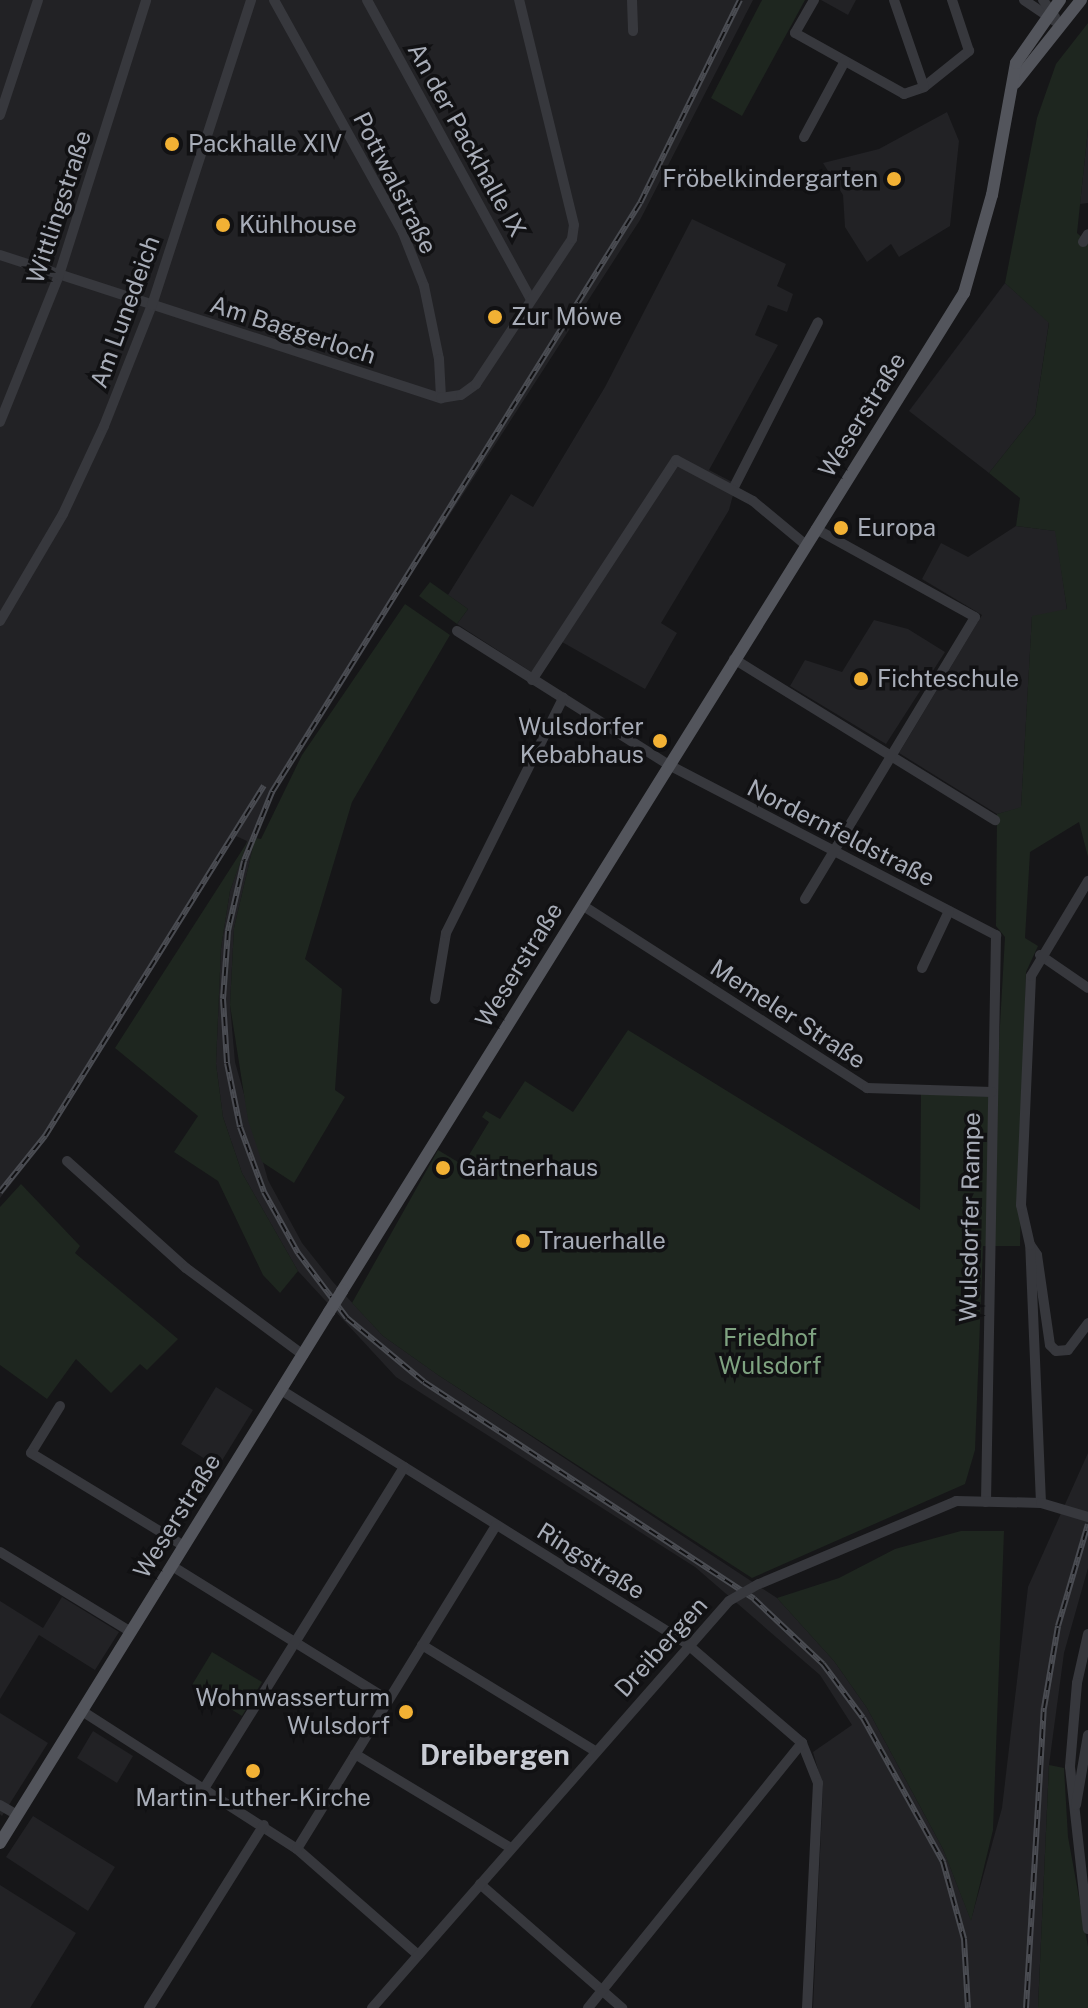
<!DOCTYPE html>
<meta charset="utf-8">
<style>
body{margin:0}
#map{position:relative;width:1088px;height:2008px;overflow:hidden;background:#161618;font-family:"Public Sans",sans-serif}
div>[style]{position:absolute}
.built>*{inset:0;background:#222225}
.green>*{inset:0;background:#1e261f}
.minor>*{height:10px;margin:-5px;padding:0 5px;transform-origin:5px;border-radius:5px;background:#37383d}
.major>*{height:12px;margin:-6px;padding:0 6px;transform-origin:6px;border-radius:6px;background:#53555c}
.rail>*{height:6px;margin-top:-3px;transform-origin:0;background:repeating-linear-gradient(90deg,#111113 0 9px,#4a4c52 0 18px);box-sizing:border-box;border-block:2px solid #4a4c52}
.minor-bridge>*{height:10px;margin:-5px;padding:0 5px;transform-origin:5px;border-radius:5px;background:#37383d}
.major-bridge>*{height:12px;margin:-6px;padding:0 6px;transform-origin:6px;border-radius:6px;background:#53555c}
.dots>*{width:22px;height:22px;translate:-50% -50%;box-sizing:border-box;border:4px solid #111113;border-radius:50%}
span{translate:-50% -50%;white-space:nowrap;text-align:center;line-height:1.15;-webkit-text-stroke:7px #111113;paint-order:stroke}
.street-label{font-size:24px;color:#a8adb8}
.poi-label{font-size:24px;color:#a8adb8}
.left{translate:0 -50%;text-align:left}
.right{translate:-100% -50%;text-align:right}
.park-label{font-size:24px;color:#7fa381}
.quarter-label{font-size:28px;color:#c9ccd4;font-weight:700}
</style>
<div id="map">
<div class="built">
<div style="clip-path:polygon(0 0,753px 0,640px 220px,298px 750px,268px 806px,255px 838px,234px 928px,230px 1005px,235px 1062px,268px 1180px,302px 1243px,333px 1282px,383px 1336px,438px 1375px,777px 1598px,834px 1661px,867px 1708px,943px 1849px,971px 1920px,1002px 1808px,1028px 1587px,1088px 1453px,1088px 1568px,1064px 1653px,1049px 1765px,1038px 2008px,813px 2008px,823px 1787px,813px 1752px,852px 1725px,820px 1675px,695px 1567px,396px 1377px,298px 1271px,242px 1173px,223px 1117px,216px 1064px,221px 948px,230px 891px,247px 841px,236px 836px,47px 1138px,0 1198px)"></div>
<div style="clip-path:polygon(821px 0,856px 0,848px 15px)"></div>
<div style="clip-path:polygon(947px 112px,959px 141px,950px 226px,899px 257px,891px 244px,867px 262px,845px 227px,843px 195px,823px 163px,879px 149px)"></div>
<div style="clip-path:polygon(1088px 129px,1088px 203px,1080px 204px)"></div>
<div style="clip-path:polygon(692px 219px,786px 264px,777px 286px,793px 294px,787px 312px,768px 305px,755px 335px,778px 345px,709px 470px,736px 484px,729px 510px,661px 623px,677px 633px,645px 689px,555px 638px,533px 673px,457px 624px,468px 609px,448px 595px,511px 494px,533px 507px,605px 387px)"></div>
<div style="clip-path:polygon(1005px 283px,1049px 322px,1035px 415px,989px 473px,909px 411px)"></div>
<div style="clip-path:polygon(1016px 526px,1056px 531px,1067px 610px,1032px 617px,1021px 808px,997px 814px,899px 753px,982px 615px,922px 579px,941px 543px,968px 557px)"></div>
<div style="clip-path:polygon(874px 620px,908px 629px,945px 652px,886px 744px,790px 686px,805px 660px,842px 672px)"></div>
<div style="clip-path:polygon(216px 1387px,253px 1410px,218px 1467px,181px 1444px)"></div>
<div style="clip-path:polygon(62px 1597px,119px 1632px,95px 1670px,39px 1635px,0 1699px,0 1601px,43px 1628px)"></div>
<div style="clip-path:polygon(0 1713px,48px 1743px,2px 1816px,0 1814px)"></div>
<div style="clip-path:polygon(93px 1731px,133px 1756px,117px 1783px,77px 1758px)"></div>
<div style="clip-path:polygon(33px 1816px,115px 1867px,88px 1911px,6px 1857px)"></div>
<div style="clip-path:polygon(0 1885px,76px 1933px,30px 2008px,0 2008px)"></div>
</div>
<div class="green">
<div style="clip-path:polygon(762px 0,805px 0,742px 116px,711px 98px)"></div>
<div style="clip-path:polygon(1088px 23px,1088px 129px,1077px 233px,1088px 243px,1088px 857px,1079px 822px,1030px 852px,1025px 938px,1038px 946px,1026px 972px,1020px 1246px,983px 1246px,975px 1450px,965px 1484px,752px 1578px,438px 1375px,383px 1336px,352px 1303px,438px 1150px,463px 1165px,489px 1122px,482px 1117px,486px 1111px,500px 1119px,525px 1081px,573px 1112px,628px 1030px,920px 1210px,921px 1094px,996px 1096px,1005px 937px,996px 926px,997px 814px,1021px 807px,1032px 616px,1067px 609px,1055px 531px,1016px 526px,1020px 498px,989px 473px,1035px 415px,1049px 323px,1005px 283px,1037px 118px,1056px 64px)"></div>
<div style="clip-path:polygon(430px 582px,468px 609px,457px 624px,419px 596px)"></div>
<div style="clip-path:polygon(405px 604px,450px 635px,352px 802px,305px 959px,342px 989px,335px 1090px,345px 1097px,294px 1183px,262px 1162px,248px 1120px,230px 1005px,234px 928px,255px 838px,261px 839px,302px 755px)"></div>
<div style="clip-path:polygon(248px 841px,230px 891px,221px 948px,216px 1064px,223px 1117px,242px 1173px,298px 1271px,280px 1293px,263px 1275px,218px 1181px,174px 1152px,198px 1116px,115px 1048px)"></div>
<div style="clip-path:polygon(21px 1184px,80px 1246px,75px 1253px,178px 1339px,147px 1370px,140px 1364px,111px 1393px,76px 1359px,47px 1399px,0 1365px,0 1207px)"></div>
<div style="clip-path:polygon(961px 1531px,1004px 1531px,993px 1830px,971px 1921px,943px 1849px,867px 1708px,834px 1661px,777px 1598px,839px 1578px,895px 1549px)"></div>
<div style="clip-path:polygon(212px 1652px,262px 1682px,242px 1716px,192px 1685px)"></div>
<div style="clip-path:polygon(1049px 1765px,1064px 1768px,1068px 1837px,1088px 1947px,1088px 2008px,1038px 2008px)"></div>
</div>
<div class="minor">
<div style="left:274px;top:0;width:266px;rotate:61deg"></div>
<div style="left:403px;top:233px;width:57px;rotate:68.4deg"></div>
<div style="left:424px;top:286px;width:75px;rotate:78.4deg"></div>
<div style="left:439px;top:359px;width:39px;rotate:87deg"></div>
<div style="left:367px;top:0;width:341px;rotate:61.3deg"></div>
<div style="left:632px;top:0;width:31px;rotate:88deg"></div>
<div style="left:814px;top:0;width:38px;rotate:120deg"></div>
<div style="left:795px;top:33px;width:125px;rotate:29.2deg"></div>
<div style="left:904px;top:94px;width:21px;rotate:-19deg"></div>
<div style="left:924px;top:87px;width:58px;rotate:-38.7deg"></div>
<div style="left:969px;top:51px;width:54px;rotate:-108.4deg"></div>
<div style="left:894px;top:0;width:92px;rotate:71deg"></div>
<div style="left:1024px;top:0;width:41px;rotate:34.1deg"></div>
<div style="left:1043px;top:0;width:21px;rotate:55deg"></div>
<div style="left:0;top:115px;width:121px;rotate:-71.7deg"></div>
<div style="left:804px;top:137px;width:86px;rotate:-61.7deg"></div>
<div style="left:1083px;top:242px;width:9px;rotate:-58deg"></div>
<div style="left:0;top:255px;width:464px;rotate:18deg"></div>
<div style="left:441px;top:398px;width:20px;rotate:-9deg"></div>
<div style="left:461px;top:395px;width:19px;rotate:-36deg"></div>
<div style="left:476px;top:384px;width:174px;rotate:-56.5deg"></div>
<div style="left:572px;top:239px;width:14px;rotate:-82deg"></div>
<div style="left:574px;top:225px;width:232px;rotate:-103.7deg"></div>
<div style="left:0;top:422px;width:158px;rotate:-68.1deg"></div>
<div style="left:59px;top:275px;width:288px;rotate:-72.4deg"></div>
<div style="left:733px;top:489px;width:187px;rotate:-63deg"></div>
<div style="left:0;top:621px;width:124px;rotate:-59.5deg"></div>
<div style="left:63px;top:514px;width:97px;rotate:-65deg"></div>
<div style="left:104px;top:426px;width:130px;rotate:-68.4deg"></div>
<div style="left:152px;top:305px;width:321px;rotate:-72deg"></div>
<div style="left:457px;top:631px;width:251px;rotate:32.3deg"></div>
<div style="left:669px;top:765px;width:369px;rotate:27.5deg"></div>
<div style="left:996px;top:935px;width:567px;rotate:91.01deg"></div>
<div style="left:734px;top:659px;width:307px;rotate:31.7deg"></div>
<div style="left:532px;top:680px;width:263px;rotate:-56.8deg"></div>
<div style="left:676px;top:460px;width:87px;rotate:28deg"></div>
<div style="left:753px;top:501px;width:69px;rotate:39.7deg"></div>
<div style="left:805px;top:899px;width:329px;rotate:-58.9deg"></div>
<div style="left:975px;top:617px;width:182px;rotate:-151deg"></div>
<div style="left:582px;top:905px;width:339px;rotate:32.7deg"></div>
<div style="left:867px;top:1088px;width:125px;rotate:1.8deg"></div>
<div style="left:1040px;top:955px;width:58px;rotate:34.5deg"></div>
<div style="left:922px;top:968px;width:63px;rotate:-64.7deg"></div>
<div style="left:435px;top:999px;width:67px;rotate:-80.5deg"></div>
<div style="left:446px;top:933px;width:263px;rotate:-63.5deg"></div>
<div style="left:67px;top:1161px;width:160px;rotate:42deg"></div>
<div style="left:186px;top:1268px;width:146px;rotate:36.6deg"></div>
<div style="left:1031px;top:1246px;width:11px;rotate:56deg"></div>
<div style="left:1037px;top:1255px;width:91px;rotate:81.8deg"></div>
<div style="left:1050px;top:1345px;width:8px;rotate:45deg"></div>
<div style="left:1056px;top:1351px;width:12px;rotate:-5deg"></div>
<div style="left:1068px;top:1350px;width:34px;rotate:-53deg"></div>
<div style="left:281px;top:1390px;width:479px;rotate:32deg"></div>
<div style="left:687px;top:1644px;width:152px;rotate:40.7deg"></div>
<div style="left:802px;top:1743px;width:43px;rotate:68.2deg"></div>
<div style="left:818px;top:1783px;width:225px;rotate:92.8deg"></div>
<div style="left:60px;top:1406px;width:55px;rotate:121.7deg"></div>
<div style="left:31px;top:1453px;width:179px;rotate:31.3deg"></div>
<div style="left:1041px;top:1503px;width:258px;rotate:-92.4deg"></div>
<div style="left:1030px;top:1245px;width:41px;rotate:-102.7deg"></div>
<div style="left:1021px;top:1205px;width:229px;rotate:-87.5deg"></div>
<div style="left:1031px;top:976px;width:111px;rotate:-59deg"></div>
<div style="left:0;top:1552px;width:153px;rotate:31.4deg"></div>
<div style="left:172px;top:1566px;width:254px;rotate:31.8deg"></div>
<div style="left:759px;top:1584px;width:214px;rotate:-22.8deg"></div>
<div style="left:956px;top:1501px;width:85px;rotate:1.3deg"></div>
<div style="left:1041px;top:1503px;width:49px;rotate:16.6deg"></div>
<div style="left:1088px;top:1634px;width:50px;rotate:102.7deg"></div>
<div style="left:1077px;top:1683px;width:84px;rotate:94.8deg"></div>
<div style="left:1070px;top:1767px;width:163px;rotate:83.7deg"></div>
<div style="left:422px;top:1645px;width:203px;rotate:31.5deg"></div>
<div style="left:82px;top:1711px;width:255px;rotate:32.7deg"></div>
<div style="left:297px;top:1849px;width:161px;rotate:41.2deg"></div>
<div style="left:355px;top:1754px;width:182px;rotate:31.1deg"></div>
<div style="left:205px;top:1787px;width:377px;rotate:-58.1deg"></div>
<div style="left:0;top:1805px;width:20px;rotate:30deg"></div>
<div style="left:1076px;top:1805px;width:71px;rotate:-80.3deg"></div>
<div style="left:297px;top:1849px;width:380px;rotate:-58.4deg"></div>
<div style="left:480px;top:1884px;width:189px;rotate:41.1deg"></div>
<div style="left:149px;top:2008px;width:216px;rotate:-57.9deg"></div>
<div style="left:372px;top:2008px;width:541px;rotate:-48.74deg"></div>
<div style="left:588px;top:2008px;width:341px;rotate:-51.1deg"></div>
</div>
<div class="major">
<div style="left:1015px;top:83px;width:106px;rotate:-51.5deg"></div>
<div style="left:342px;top:1291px;width:1176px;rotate:-58.07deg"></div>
<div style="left:964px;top:293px;width:102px;rotate:-74.1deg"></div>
<div style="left:992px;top:195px;width:134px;rotate:-79.7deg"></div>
<div style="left:1016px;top:63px;width:77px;rotate:-55.1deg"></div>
<div style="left:0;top:1843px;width:625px;rotate:-58.22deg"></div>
</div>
<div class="rail">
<div style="left:740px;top:0;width:226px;rotate:116.2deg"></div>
<div style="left:640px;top:203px;width:695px;rotate:122deg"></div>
<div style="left:272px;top:792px;width:74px;rotate:112.1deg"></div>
<div style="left:244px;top:861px;width:72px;rotate:102.9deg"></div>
<div style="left:228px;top:931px;width:68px;rotate:94.2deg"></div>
<div style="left:223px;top:999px;width:64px;rotate:86.4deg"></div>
<div style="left:227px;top:1063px;width:65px;rotate:78.5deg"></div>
<div style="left:240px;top:1127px;width:69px;rotate:69.7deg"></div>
<div style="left:264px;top:1192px;width:70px;rotate:60.9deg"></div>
<div style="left:298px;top:1253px;width:81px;rotate:53deg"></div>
<div style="left:347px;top:1318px;width:100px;rotate:39.7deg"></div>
<div style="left:424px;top:1382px;width:395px;rotate:33.3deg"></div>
<div style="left:754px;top:1599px;width:95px;rotate:43.3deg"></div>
<div style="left:823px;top:1664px;width:67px;rotate:53.5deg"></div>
<div style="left:863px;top:1718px;width:165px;rotate:60.9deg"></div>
<div style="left:943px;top:1862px;width:80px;rotate:74.7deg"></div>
<div style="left:964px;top:1939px;width:69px;rotate:86.7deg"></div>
<div style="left:0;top:1192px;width:72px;rotate:-51.2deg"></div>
<div style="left:45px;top:1136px;width:413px;rotate:-58deg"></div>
<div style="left:1026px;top:2008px;width:301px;rotate:-86.6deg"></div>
<div style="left:1044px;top:1708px;width:83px;rotate:-80.3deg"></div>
<div style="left:1058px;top:1626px;width:106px;rotate:-73.6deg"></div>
</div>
<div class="minor-bridge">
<div style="left:729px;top:1601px;width:34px;rotate:-30deg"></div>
</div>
<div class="major-bridge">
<div style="left:329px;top:1312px;width:25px;rotate:-58deg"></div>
</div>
<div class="dots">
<div style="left:172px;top:144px;background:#f2b134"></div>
<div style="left:894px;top:179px;background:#f2b134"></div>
<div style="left:223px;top:225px;background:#f2b134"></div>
<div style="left:495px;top:317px;background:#f2b134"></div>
<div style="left:841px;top:528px;background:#f2b134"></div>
<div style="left:861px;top:679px;background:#f2b134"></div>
<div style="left:660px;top:741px;background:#f2b134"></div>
<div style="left:443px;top:1168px;background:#f2b134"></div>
<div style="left:523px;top:1241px;background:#f2b134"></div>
<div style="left:406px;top:1712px;background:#f2b134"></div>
<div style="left:253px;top:1771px;background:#f2b134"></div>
</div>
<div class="street-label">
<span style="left:467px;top:140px;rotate:61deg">An der Packhalle IX</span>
<span style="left:395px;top:183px;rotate:63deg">Pottwalstraße</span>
<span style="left:59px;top:207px;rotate:-72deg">Wittlingstraße</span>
<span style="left:125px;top:312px;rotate:-70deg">Am Lunedeich</span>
<span style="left:293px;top:330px;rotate:18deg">Am Baggerloch</span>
<span style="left:862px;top:415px;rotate:-58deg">Weserstraße</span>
<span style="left:841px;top:833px;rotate:27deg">Nordernfeldstraße</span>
<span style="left:519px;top:965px;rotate:-58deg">Weserstraße</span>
<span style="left:788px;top:1014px;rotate:33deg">Memeler Straße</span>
<span style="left:970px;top:1217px;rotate:-89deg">Wulsdorfer Rampe</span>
<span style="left:177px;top:1516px;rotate:-58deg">Weserstraße</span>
<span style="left:591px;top:1561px;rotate:32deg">Ringstraße</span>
<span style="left:661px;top:1647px;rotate:-48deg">Dreibergen</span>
</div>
<div class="poi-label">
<span class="left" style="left:188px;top:144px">Packhalle XIV</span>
<span class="right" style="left:878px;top:179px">Fröbelkindergarten</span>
<span class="left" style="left:239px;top:225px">Kühlhouse</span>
<span class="left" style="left:511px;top:317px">Zur Möwe</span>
<span class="left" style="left:857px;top:528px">Europa</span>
<span class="left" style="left:877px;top:679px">Fichteschule</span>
<span class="right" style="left:644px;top:741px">Wulsdorfer<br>Kebabhaus</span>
<span class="left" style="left:459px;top:1168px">Gärtnerhaus</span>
<span class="left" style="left:539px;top:1241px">Trauerhalle</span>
<span class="right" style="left:390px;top:1712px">Wohnwasserturm<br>Wulsdorf</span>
<span style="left:253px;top:1798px">Martin-Luther-Kirche</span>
</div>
<div class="park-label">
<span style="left:770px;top:1352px">Friedhof<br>Wulsdorf</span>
</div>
<div class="quarter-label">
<span style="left:495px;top:1755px">Dreibergen</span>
</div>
</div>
